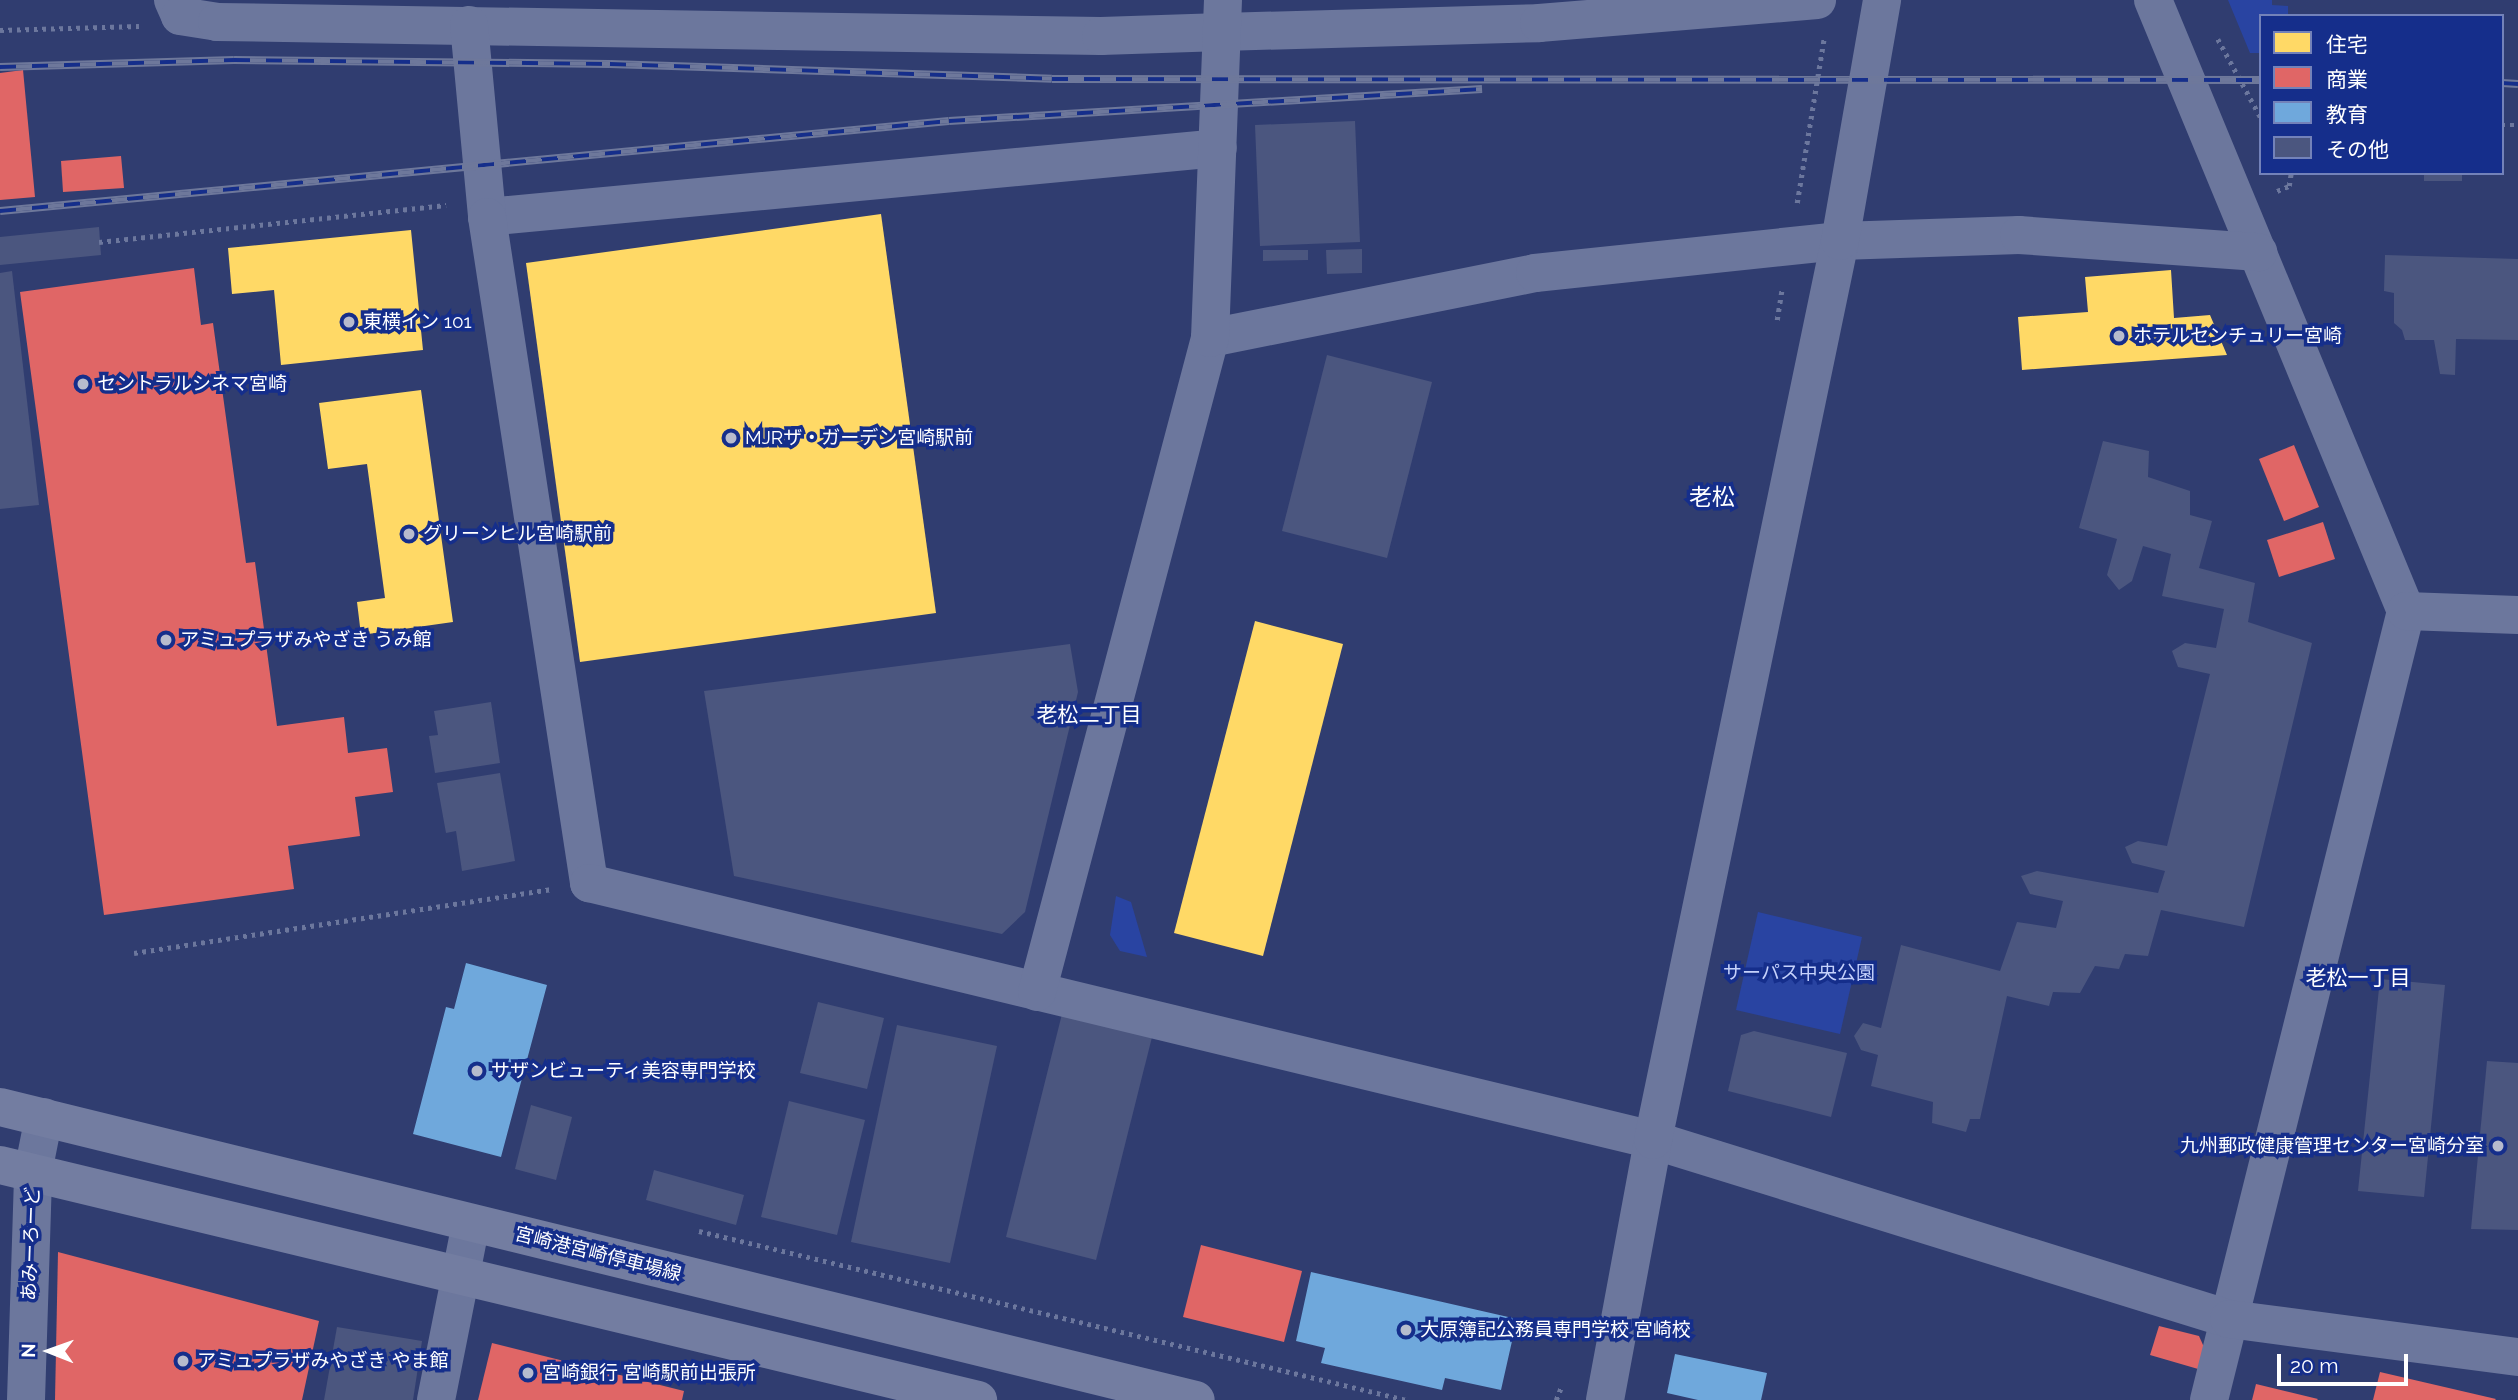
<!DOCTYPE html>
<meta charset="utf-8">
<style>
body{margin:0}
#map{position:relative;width:2518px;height:1400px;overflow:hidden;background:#303d70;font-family:Raleway,"Noto Sans JP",sans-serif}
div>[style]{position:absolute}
.green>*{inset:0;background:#2944a2}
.homes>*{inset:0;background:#ffd966}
.shops>*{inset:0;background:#e06666}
.schools>*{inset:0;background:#6fa8dc}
.building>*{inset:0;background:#4b567f}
.path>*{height:4.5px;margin-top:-2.25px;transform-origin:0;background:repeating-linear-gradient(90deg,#6c779d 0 3.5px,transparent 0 8.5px)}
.minor>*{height:38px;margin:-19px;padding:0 19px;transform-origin:19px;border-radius:19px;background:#6c779d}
.tertiary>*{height:38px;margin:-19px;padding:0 19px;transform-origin:19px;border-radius:19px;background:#6c779d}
.secondary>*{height:38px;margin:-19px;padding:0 19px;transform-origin:19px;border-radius:19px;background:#737da1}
.rail>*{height:8px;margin-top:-4px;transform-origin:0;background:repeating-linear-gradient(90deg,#152e8b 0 16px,#6e789b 0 32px);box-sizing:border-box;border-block:2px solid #6e789b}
.dots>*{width:19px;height:19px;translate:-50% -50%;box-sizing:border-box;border:4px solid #152e8b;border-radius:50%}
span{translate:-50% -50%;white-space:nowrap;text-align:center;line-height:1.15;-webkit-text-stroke:7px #152e8b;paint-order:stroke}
.poi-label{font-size:19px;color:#fff}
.left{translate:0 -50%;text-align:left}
.right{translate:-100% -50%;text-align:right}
.park-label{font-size:19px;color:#c5d1fb}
.street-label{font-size:19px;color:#fff}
.neighbourhood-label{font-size:21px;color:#fff}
.quarter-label{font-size:23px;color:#fff}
.legend{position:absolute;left:2259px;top:14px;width:245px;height:161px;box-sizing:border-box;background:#152e8b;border:2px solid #7382b9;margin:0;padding:9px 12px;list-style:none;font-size:21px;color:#fff}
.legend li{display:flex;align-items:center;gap:14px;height:35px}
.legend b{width:35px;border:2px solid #7382b9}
.north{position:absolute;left:14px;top:1316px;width:70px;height:70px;-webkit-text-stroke:5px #152e8b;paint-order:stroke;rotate:271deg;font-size:19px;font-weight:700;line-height:28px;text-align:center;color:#fff}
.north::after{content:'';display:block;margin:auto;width:24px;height:32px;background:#fff;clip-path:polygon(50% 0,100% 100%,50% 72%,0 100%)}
.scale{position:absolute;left:2277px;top:1354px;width:131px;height:32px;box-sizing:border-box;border:4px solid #fff;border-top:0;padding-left:9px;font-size:21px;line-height:24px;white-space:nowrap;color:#fff;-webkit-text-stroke:5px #152e8b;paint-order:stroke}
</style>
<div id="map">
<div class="green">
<div style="clip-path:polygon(2228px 0,2272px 0,2272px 5px,2288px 6px,2288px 16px,2261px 16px,2261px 53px,2250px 53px)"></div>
<div style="clip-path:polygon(1116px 896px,1131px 902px,1147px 957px,1120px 951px,1110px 935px)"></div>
<div style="clip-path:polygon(1758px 912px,1862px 937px,1840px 1034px,1736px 1010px)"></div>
</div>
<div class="homes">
<div style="clip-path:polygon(881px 214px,936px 613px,580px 662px,526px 263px)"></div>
<div style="clip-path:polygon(411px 230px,423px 350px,281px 365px,274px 290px,232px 294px,228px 248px)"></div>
<div style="clip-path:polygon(2171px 270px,2174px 318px,2210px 315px,2227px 355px,2022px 370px,2018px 317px,2088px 312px,2085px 277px)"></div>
<div style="clip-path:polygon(421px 390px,453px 622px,361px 635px,357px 602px,385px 598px,367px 464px,328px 469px,319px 403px)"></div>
<div style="clip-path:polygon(1255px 621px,1343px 644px,1263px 956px,1174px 933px)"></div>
</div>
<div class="shops">
<div style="clip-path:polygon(23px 70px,35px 197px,0 200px,0 73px)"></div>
<div style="clip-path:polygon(121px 156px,124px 188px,63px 192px,61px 161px)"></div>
<div style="clip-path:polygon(194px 268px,201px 325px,213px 323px,246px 563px,255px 562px,277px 726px,344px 717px,348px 753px,387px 748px,393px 792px,355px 797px,360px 836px,288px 846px,294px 889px,104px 915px,20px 292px)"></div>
<div style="clip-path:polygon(2294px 445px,2319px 507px,2284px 521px,2259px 459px)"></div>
<div style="clip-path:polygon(2323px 522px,2335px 559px,2279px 577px,2267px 540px)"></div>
<div style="clip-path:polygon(1201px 1245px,1302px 1271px,1284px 1342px,1183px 1317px)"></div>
<div style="clip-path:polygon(58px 1252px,319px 1321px,302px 1400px,55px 1400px)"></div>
<div style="clip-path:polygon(2159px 1326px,2199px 1336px,2207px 1354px,2205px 1371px,2150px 1355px)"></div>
<div style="clip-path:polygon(492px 1343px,684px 1391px,682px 1400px,478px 1400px)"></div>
<div style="clip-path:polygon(2380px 1372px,2496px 1399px,2495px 1400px,2373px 1400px)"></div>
<div style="clip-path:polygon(2256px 1384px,2318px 1399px,2317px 1400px,2252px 1400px)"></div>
</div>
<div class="schools">
<div style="clip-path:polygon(466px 963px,547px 985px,501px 1157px,413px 1134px,446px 1007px,454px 1009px)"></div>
<div style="clip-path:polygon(1311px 1272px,1517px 1319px,1501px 1390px,1445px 1378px,1442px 1390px,1321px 1363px,1325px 1348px,1296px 1341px)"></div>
<div style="clip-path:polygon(1675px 1354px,1767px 1373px,1761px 1400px,1698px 1400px,1667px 1393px)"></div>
</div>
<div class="building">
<div style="clip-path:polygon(1355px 121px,1360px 242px,1260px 246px,1255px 125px)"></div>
<div style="clip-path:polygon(2424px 173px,2462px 173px,2462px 181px,2424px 181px)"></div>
<div style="clip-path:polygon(99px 227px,101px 255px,0 265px,0 237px)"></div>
<div style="clip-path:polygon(1362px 249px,1362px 273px,1327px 274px,1326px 250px)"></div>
<div style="clip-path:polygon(1263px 250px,1308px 250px,1308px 260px,1263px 261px)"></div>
<div style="clip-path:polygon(2385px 255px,2518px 259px,2518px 340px,2456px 339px,2455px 375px,2440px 374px,2434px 340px,2405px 340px,2402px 330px,2394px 323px,2394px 293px,2384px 291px)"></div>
<div style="clip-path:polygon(12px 271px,39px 505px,0 509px,0 273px)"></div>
<div style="clip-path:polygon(1327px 355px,1432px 382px,1387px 558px,1282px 531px)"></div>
<div style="clip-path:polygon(2103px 441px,2149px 451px,2148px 477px,2190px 491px,2190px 515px,2212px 521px,2199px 568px,2255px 583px,2248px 622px,2312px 643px,2244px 927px,2161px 910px,2148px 956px,2125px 954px,2119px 969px,2095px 966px,2080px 993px,2053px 992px,2049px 1006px,2007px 996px,1980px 1119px,1970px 1119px,1966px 1132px,1932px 1123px,1933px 1102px,1871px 1086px,1878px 1055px,1861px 1050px,1854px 1036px,1863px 1023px,1881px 1028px,1901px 945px,2000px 971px,2017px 922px,2056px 928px,2063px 901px,2030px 894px,2021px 876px,2037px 871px,2158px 893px,2165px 871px,2132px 863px,2125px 847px,2138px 841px,2167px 846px,2210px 674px,2178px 667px,2172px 651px,2185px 643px,2216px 648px,2224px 609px,2162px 596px,2171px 554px,2143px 546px,2132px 581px,2119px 590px,2107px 575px,2117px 539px,2079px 528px)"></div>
<div style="clip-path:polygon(1070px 644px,1078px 692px,1025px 912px,1002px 934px,734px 876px,704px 691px)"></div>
<div style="clip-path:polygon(491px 702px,500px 763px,435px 773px,429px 736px,438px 735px,434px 711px)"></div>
<div style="clip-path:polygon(500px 773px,515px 861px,462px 871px,456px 831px,446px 833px,437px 783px)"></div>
<div style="clip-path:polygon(2380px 979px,2445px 985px,2424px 1197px,2358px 1191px)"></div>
<div style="clip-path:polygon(818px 1002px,884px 1018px,867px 1089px,800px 1073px)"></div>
<div style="clip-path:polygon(1062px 1014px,1152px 1037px,1096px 1260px,1006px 1237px)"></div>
<div style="clip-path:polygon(897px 1025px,997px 1046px,950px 1263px,851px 1242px)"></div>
<div style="clip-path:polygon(1754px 1031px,1847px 1053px,1831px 1117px,1728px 1091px,1741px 1035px)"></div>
<div style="clip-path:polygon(2487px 1061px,2518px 1063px,2518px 1230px,2471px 1229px)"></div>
<div style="clip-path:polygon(789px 1101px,865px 1120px,837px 1235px,761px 1217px)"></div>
<div style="clip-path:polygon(531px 1105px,572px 1117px,556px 1180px,515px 1169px)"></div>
<div style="clip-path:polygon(654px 1170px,744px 1195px,736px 1225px,646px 1200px)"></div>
<div style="clip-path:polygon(337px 1327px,422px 1341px,413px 1400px,324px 1400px)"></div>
</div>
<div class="path">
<div style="left:0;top:30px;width:139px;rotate:-1.6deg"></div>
<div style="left:2218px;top:39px;width:90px;rotate:61.4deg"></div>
<div style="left:2502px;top:125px;width:16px"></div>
<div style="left:2277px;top:191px;width:13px;rotate:-23deg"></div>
<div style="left:2289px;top:186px;width:13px;rotate:-81deg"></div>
<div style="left:1797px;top:203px;width:166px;rotate:-80.7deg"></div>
<div style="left:99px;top:242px;width:349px;rotate:-6.1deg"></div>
<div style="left:1777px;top:320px;width:30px;rotate:-81deg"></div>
<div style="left:134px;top:953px;width:421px;rotate:-8.7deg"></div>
<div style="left:699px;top:1231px;width:728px;rotate:13.43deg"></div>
<div style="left:1556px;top:1400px;width:16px;rotate:-68deg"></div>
</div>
<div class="minor">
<div style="left:2153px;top:0;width:661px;rotate:67.51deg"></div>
<div style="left:2406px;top:611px;width:813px;rotate:104.02deg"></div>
<div style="left:1222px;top:32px;width:317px;rotate:-1.6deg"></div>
<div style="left:1539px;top:23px;width:279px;rotate:-4.7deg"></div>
<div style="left:487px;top:217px;width:734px;rotate:-5.39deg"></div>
<div style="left:1210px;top:338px;width:331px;rotate:-11.3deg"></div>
<div style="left:1535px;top:273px;width:307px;rotate:-6deg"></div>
<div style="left:1840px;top:241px;width:179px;rotate:-1.9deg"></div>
<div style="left:2019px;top:235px;width:240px;rotate:4.1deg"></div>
<div style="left:2406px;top:611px;width:112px;rotate:2deg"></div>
<div style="left:1653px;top:1140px;width:603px;rotate:17.26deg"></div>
<div style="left:2229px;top:1319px;width:291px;rotate:7.5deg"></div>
<div style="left:26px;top:1400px;width:228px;rotate:-88.2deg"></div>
<div style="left:33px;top:1172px;width:56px;rotate:-78.7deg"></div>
<div style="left:436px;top:1400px;width:180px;rotate:-78.8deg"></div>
</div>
<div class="tertiary">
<div style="left:173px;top:0;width:17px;rotate:66deg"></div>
<div style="left:180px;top:16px;width:37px;rotate:9deg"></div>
<div style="left:217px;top:22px;width:884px;rotate:0.91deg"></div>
<div style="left:1101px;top:36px;width:121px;rotate:-1.9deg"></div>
<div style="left:469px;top:25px;width:193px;rotate:84.6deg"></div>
<div style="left:487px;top:217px;width:674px;rotate:81.29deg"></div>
<div style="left:589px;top:883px;width:1095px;rotate:13.58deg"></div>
<div style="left:1037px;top:992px;width:676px;rotate:-75.18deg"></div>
<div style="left:1210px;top:338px;width:338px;rotate:-87.8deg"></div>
<div style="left:1605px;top:1400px;width:264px;rotate:-79.5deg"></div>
<div style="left:1653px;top:1140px;width:918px;rotate:-78.25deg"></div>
<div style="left:1840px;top:241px;width:245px;rotate:-80.1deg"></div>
</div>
<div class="secondary">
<div style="left:0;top:1107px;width:1231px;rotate:13.77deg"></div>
<div style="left:0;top:1165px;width:1006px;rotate:13.51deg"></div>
</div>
<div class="rail">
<div style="left:0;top:67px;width:234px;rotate:-1.7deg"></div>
<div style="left:234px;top:60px;width:376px;rotate:0.6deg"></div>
<div style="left:610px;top:64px;width:442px;rotate:1.9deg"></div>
<div style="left:1052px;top:79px;width:1209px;rotate:0.05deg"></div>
<div style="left:2502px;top:83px;width:16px;rotate:4deg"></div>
<div style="left:0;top:211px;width:953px;rotate:-5.42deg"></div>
<div style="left:949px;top:121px;width:534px;rotate:-3.44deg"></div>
</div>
<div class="dots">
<div style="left:349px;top:322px;background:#b7bbcd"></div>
<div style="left:2119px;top:336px;background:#b7bbcd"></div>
<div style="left:83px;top:384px;background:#b7bbcd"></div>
<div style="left:731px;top:438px;background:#b7bbcd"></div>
<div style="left:409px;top:534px;background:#b7bbcd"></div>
<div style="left:166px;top:640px;background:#b7bbcd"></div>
<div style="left:477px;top:1071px;background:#b7bbcd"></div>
<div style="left:2498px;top:1146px;background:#b7bbcd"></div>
<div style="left:1406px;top:1330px;background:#b7bbcd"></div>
<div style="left:183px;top:1361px;background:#b7bbcd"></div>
<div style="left:528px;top:1373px;background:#b7bbcd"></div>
</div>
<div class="poi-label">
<span class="left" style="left:363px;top:322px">東横イン 101</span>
<span class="left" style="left:2133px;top:336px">ホテルセンチュリー宮崎</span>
<span class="left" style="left:97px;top:384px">セントラルシネマ宮崎</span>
<span class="left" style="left:745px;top:438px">MJRザ・ガーデン宮崎駅前</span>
<span class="left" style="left:423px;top:534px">グリーンヒル宮崎駅前</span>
<span class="left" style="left:180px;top:640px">アミュプラザみやざき うみ館</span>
<span class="left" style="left:491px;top:1071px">サザンビューティ美容専門学校</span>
<span class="right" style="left:2484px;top:1146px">九州郵政健康管理センター宮崎分室</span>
<span class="left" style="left:1420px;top:1330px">大原簿記公務員専門学校 宮崎校</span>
<span class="left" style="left:197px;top:1361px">アミュプラザみやざき やま館</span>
<span class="left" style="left:542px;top:1373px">宮崎銀行 宮崎駅前出張所</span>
</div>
<div class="park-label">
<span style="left:1799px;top:973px">サーパス中央公園</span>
</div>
<div class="street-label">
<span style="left:31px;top:1244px;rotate:-88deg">あみーろーど</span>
<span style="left:598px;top:1254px;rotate:14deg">宮崎港宮崎停車場線</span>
</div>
<div class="neighbourhood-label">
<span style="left:1089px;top:715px">老松二丁目</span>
<span style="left:2358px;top:978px">老松一丁目</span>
</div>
<div class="quarter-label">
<span style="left:1712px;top:497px">老松</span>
</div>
<ul class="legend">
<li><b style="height:19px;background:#ffd966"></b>住宅</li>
<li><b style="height:19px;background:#e06666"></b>商業</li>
<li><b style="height:19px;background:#6fa8dc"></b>教育</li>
<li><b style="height:19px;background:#4b567f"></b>その他</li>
</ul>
<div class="north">N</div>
<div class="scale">20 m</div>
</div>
